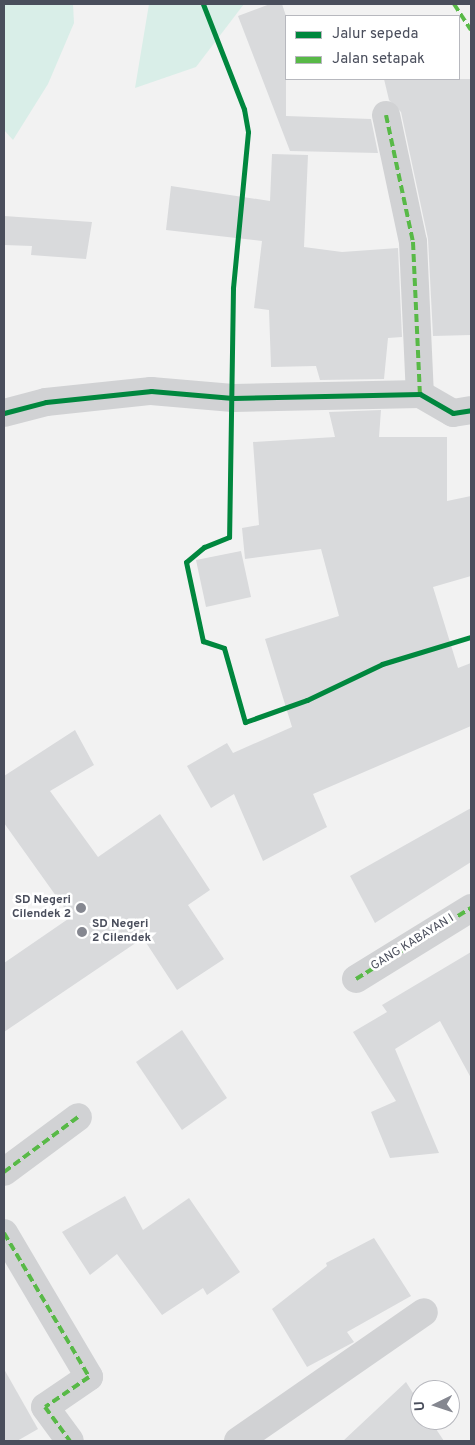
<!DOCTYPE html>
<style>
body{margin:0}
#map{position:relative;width:475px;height:1445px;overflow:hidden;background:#f2f2f2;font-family:Overpass,sans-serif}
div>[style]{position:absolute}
.green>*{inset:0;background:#d9eee8}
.building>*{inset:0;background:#d9dadc}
.minor>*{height:28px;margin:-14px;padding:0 14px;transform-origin:14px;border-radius:14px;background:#d1d2d4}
.quiet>*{height:4px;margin-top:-2px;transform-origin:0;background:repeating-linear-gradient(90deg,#58b947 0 8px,transparent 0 12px)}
.cycleway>*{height:5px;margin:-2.5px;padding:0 2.5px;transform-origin:2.5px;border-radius:2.5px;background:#00873e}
.dots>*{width:14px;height:14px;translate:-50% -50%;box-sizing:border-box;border:2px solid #fff;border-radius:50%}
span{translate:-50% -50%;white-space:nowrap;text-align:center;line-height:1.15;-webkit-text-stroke:5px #fff;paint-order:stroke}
.poi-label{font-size:12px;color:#4a4e5c;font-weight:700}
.right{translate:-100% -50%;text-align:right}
.left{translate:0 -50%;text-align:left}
.street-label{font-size:12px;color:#4a4e5c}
.frame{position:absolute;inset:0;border:5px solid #4a4e5c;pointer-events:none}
.legend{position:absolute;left:285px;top:15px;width:175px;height:65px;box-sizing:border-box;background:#fff;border:1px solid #b7b8be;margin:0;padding:6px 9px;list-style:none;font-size:15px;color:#4a4e5c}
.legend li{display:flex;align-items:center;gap:10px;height:25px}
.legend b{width:25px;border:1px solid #b7b8be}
.north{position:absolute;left:410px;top:1380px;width:50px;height:50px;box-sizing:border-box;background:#fff;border:1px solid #b7b8be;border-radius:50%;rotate:266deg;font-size:14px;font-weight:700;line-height:20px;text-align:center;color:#4a4e5c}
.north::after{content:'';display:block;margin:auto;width:18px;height:22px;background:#858790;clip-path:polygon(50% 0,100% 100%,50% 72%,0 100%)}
</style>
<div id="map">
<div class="green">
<div style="clip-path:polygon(4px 4px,73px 4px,74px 23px,48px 84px,13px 140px,4px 130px)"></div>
<div style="clip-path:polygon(149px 4px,244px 4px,196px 67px,135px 88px)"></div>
</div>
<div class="building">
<div style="clip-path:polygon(270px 4px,282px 4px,286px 16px,286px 116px,371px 119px,378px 153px,290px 151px,238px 16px)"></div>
<div style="clip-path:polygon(384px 79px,471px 79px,471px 335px,433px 336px,428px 239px,401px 112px,389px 100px)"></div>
<div style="clip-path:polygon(272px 154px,308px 155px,304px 247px,342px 252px,398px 248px,402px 337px,388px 338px,384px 379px,320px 380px,316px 366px,271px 367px,269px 310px,254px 308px,262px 241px,166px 230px,171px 186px,270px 201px)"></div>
<div style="clip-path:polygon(4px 216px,92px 222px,86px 259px,31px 255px,32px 246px,4px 245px)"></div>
<div style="clip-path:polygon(381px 410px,379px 437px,447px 437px,447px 501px,471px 496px,471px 576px,433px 587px,458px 668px,471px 663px,471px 726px,313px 794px,327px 827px,263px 861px,234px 794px,211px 808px,187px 766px,227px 743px,233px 753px,292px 727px,265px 639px,339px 616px,321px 549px,245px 559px,242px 528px,259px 525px,253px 442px,335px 437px,329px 412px)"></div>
<div style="clip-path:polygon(241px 551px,251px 597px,206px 607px,196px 560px)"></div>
<div style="clip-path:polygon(75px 730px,94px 765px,50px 791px,98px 857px,160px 814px,210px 890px,188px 905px,224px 959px,177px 990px,143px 938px,4px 1032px,4px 963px,71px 917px,4px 823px,4px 776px)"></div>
<div style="clip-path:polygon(471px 808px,471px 862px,375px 923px,350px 876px)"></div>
<div style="clip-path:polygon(471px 952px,471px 1078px,440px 1021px,395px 1049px,439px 1153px,390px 1158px,371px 1112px,396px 1101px,353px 1032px,387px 1012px,382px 1005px)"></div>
<div style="clip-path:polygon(182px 1030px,227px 1098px,182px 1130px,136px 1062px)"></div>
<div style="clip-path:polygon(125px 1196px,143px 1230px,189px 1198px,240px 1272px,207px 1295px,203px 1288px,162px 1315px,117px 1254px,90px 1275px,62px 1232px)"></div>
<div style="clip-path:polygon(374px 1238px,411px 1296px,347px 1332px,354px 1342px,307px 1367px,272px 1309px,327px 1266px,326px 1263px)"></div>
<div style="clip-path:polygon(4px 1369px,38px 1429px,17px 1441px,4px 1441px)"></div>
<div style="clip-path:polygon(406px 1382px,420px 1404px,420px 1420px,430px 1420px,444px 1441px,343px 1441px)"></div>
</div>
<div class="minor">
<div style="left:386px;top:115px;width:130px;rotate:78deg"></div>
<div style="left:413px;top:242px;width:152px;rotate:87.4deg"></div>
<div style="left:4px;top:413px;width:43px;rotate:-14.7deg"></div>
<div style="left:46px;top:402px;width:106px;rotate:-6deg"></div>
<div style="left:151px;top:391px;width:82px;rotate:4.9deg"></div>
<div style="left:233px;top:398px;width:187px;rotate:-1.2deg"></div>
<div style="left:420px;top:394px;width:38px;rotate:30deg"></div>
<div style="left:453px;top:413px;width:18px;rotate:-9deg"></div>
<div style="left:356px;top:979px;width:135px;rotate:-31.7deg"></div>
<div style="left:4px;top:1172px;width:92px;rotate:-36.6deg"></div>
<div style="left:4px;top:1233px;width:167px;rotate:59.4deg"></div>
<div style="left:89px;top:1377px;width:53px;rotate:145.7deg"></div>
<div style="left:45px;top:1407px;width:42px;rotate:53.7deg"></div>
<div style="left:238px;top:1441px;width:226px;rotate:-34.7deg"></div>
</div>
<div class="quiet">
<div style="left:454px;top:4px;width:31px;rotate:57deg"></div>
<div style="left:386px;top:115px;width:130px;rotate:78deg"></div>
<div style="left:413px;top:242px;width:152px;rotate:87.4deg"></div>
<div style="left:356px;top:979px;width:135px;rotate:-31.7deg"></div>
<div style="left:4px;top:1172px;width:92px;rotate:-36.6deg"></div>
<div style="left:4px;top:1233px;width:167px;rotate:59.4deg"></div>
<div style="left:89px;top:1377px;width:53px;rotate:145.7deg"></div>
<div style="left:45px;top:1407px;width:42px;rotate:53.7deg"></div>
</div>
<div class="cycleway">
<div style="left:203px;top:4px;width:113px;rotate:68.7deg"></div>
<div style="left:244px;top:109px;width:23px;rotate:80deg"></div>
<div style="left:248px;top:132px;width:157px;rotate:95.5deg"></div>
<div style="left:233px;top:288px;width:249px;rotate:90.9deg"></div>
<div style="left:229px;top:537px;width:27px;rotate:158deg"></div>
<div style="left:204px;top:547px;width:23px;rotate:140deg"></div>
<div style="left:186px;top:562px;width:81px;rotate:77.9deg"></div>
<div style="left:203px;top:641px;width:22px;rotate:18deg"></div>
<div style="left:224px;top:648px;width:77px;rotate:74.2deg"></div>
<div style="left:245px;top:722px;width:66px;rotate:-19.5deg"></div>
<div style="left:307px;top:700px;width:83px;rotate:-25.6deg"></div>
<div style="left:382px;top:664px;width:93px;rotate:-16.9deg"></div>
<div style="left:4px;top:413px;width:43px;rotate:-14.7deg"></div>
<div style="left:46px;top:402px;width:106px;rotate:-6deg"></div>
<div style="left:151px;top:391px;width:82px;rotate:4.9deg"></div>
<div style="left:233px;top:398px;width:187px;rotate:-1.2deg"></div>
<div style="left:420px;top:394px;width:38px;rotate:30deg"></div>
<div style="left:453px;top:413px;width:18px;rotate:-9deg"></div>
</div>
<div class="dots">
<div style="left:81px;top:908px;background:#858790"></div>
<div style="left:82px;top:932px;background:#858790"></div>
</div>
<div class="poi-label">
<span class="right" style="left:71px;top:908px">SD Negeri<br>Cilendek 2</span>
<span class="left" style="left:92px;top:932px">SD Negeri<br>2 Cilendek</span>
</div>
<div class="street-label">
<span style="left:413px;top:943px;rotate:-32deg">GANG KABAYAN I</span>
</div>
<div class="frame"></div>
<ul class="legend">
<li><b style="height:6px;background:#00873e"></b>Jalur sepeda</li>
<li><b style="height:6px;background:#58b947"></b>Jalan setapak</li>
</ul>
<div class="north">U</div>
</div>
